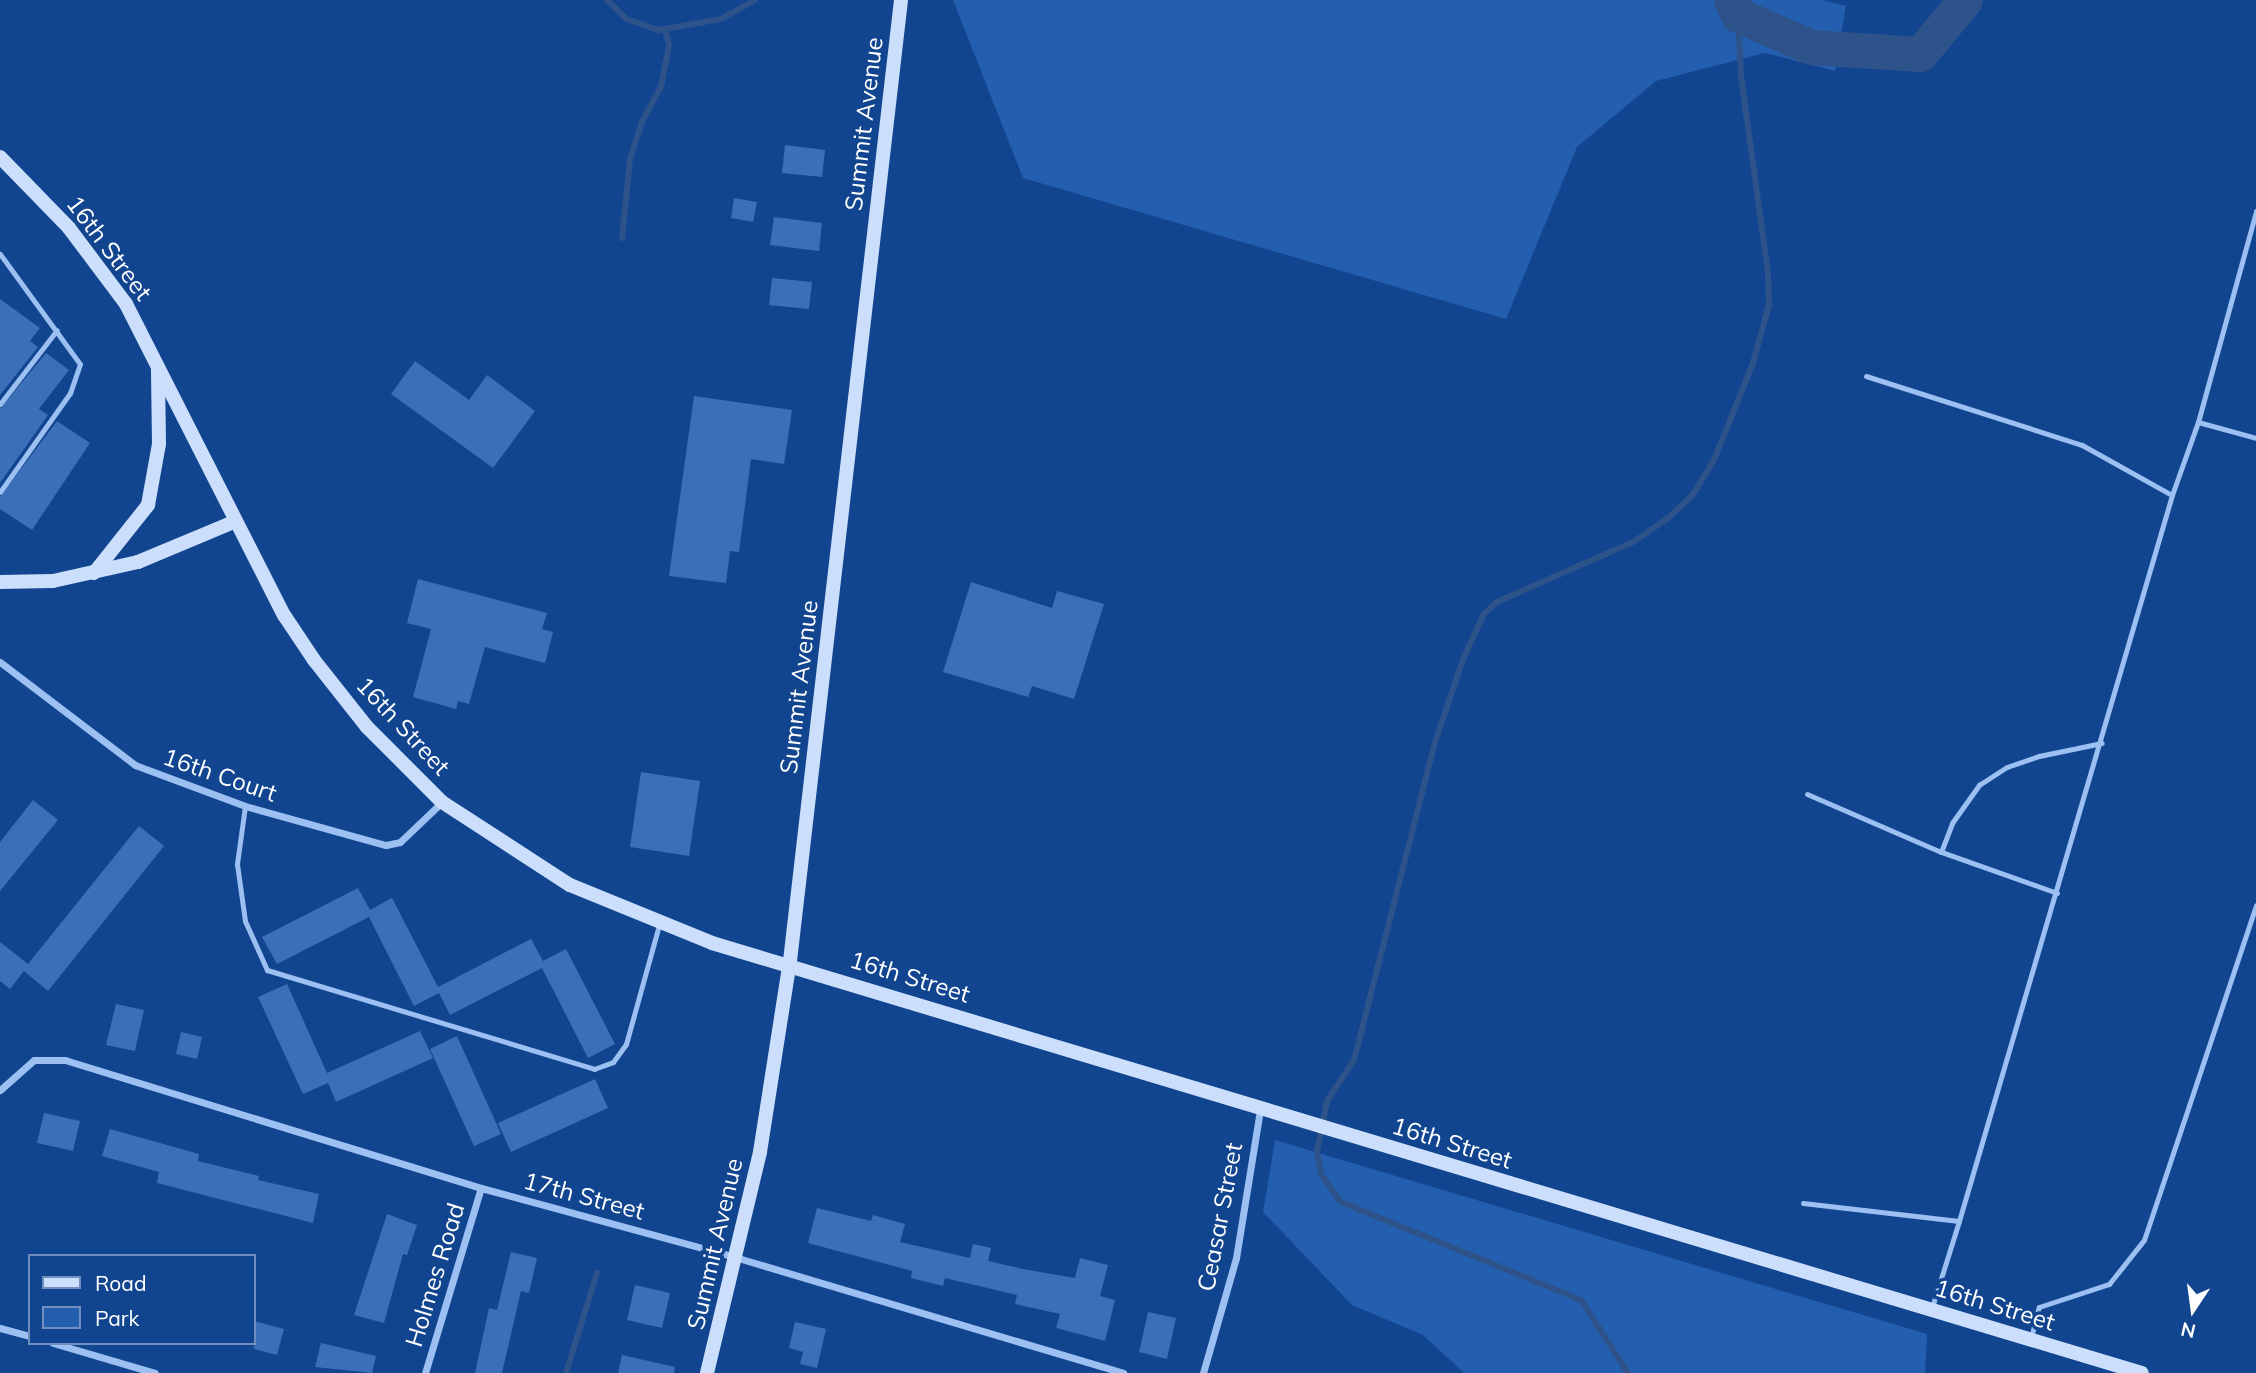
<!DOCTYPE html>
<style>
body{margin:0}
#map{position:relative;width:2256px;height:1373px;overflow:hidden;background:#12458f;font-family:Mulish,sans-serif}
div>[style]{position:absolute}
.green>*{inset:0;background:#245eae}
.stream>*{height:6px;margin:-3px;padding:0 3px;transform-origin:3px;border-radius:3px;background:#2e538a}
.river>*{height:35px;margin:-17.5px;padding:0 17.5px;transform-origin:17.5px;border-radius:17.5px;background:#2e538a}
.building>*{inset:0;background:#3b6fb8}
.lane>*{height:5px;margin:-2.5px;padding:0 2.5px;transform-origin:2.5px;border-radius:2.5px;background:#9cc0f2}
.street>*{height:7px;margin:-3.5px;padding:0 3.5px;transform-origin:3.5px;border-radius:3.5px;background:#9cc0f2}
.secondary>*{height:14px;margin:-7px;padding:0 7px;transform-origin:7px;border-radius:7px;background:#cbdffc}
span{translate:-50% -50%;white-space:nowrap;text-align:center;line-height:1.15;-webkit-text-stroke:7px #12458f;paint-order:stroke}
.street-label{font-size:24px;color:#fff}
.legend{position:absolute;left:28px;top:1254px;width:228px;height:91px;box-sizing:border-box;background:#12458f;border:2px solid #718fbc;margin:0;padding:9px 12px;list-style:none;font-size:21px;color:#fff}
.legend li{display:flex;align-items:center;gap:14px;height:35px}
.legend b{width:35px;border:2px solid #718fbc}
.north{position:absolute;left:2158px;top:1275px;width:70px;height:70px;-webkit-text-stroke:5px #12458f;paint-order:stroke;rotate:193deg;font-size:19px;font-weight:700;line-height:28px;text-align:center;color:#fff}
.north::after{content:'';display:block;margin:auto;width:24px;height:32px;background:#fff;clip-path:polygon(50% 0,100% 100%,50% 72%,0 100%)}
</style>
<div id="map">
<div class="green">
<div style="clip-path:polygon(953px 0,1822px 0,1846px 6px,1835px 71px,1765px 53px,1656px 81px,1577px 147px,1506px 319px,1023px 178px)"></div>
<div style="clip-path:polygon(1275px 1140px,1927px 1334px,1925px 1373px,1464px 1373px,1423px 1335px,1352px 1305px,1263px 1212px)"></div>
</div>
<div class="stream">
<div style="left:607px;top:0;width:28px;rotate:44deg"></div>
<div style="left:627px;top:19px;width:33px;rotate:20deg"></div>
<div style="left:658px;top:30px;width:64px;rotate:-9.9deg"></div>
<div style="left:721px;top:19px;width:39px;rotate:-29deg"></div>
<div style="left:622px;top:238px;width:79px;rotate:-84.2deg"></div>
<div style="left:630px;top:159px;width:39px;rotate:-72deg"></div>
<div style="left:642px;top:122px;width:40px;rotate:-62deg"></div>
<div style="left:661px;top:87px;width:43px;rotate:-79.2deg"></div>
<div style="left:669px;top:45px;width:16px;rotate:-105deg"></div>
<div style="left:566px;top:1373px;width:105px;rotate:-72.8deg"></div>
<div style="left:1628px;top:1373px;width:87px;rotate:-122.8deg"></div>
<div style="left:1581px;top:1300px;width:259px;rotate:-157.8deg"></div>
<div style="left:1341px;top:1202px;width:32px;rotate:-126deg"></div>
<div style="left:1322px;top:1176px;width:25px;rotate:-102deg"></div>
<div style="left:1317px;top:1152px;width:52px;rotate:-78.9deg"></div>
<div style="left:1327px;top:1101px;width:49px;rotate:-56.6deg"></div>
<div style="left:1354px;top:1060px;width:328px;rotate:-75.7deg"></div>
<div style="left:1435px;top:742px;width:90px;rotate:-71.2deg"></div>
<div style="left:1464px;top:657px;width:47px;rotate:-65.1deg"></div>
<div style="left:1484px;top:614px;width:18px;rotate:-43deg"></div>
<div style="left:1497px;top:602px;width:151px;rotate:-23.8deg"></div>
<div style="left:1635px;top:541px;width:39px;rotate:-35deg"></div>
<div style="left:1667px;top:519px;width:34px;rotate:-43deg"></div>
<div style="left:1692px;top:496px;width:42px;rotate:-58.6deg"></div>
<div style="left:1714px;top:460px;width:105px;rotate:-68.1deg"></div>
<div style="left:1753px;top:363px;width:60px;rotate:-74.6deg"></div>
<div style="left:1769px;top:305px;width:32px;rotate:-92deg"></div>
<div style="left:1768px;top:273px;width:199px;rotate:-97.8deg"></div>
<div style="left:1741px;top:76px;width:61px;rotate:-92.8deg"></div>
</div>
<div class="river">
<div style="left:1731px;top:0;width:17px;rotate:65deg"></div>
<div style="left:1738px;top:15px;width:80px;rotate:23.7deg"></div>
<div style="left:1811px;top:47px;width:109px;rotate:3.7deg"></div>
<div style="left:1920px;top:54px;width:70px;rotate:-50.2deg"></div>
</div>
<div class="building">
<div style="clip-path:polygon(785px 145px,825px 150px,822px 177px,782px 173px)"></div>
<div style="clip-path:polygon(734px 198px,757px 202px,753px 222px,731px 218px)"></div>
<div style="clip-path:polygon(774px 217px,822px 223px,819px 251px,770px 245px)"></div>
<div style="clip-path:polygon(772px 278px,812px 282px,809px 309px,769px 305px)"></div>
<div style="clip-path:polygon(0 299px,40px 328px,30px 341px,38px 347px,0 395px)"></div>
<div style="clip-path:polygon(46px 353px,69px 370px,39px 409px,48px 415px,0 483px,0 409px)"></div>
<div style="clip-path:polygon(415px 361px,469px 400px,487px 375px,535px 411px,493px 468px,391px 394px)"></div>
<div style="clip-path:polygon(694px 396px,792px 410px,784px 464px,751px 459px,739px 552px,730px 551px,726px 583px,669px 576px)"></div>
<div style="clip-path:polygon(57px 421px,90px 443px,32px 530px,0 509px,0 497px)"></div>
<div style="clip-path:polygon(418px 579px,547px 613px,542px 629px,553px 632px,545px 663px,485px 647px,469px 704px,458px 701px,456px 709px,413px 697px,431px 629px,407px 623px)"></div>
<div style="clip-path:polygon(971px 582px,1052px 608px,1057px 591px,1104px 604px,1074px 699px,1032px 686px,1028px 697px,943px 672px)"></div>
<div style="clip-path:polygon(641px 772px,700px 781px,689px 856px,630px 847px)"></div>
<div style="clip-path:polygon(33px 800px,58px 820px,0 891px,0 842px)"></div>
<div style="clip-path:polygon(139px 826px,164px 846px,48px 991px,24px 971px,10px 989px,0 981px,0 942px,28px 964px)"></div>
<div style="clip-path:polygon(358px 888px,370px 910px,392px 898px,438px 987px,531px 939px,543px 961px,566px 949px,615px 1044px,588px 1058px,542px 968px,450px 1015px,439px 993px,414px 1006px,369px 917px,277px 964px,262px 937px)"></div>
<div style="clip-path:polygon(287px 984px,327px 1073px,420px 1031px,433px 1058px,336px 1102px,328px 1083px,303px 1094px,258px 997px)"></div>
<div style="clip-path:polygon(116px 1004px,144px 1010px,135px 1051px,106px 1045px)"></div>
<div style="clip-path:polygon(181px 1032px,202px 1037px,197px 1059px,176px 1054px)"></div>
<div style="clip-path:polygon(457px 1036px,501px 1134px,474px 1146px,430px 1049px)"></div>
<div style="clip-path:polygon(595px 1079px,608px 1108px,511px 1152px,498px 1123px)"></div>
<div style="clip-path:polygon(44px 1113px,80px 1121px,73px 1151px,37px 1143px)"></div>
<div style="clip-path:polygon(110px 1129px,199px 1154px,198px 1161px,259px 1176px,258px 1180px,319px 1194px,313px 1223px,157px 1183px,159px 1172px,102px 1156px)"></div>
<div style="clip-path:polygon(817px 1208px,871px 1221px,873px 1215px,905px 1224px,900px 1242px,970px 1258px,973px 1244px,991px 1248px,988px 1261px,1023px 1269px,1075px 1278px,1080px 1258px,1108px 1265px,1100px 1296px,1115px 1300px,1105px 1341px,1056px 1328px,1060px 1314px,1015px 1304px,1017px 1295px,945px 1278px,943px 1286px,911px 1278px,912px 1271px,808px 1243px)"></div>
<div style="clip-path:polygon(387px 1214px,417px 1225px,407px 1255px,403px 1254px,384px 1323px,354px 1315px)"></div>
<div style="clip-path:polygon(511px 1252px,537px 1258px,529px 1293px,521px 1291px,502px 1373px,475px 1373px,489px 1308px,497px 1310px)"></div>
<div style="clip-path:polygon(635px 1285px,670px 1293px,662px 1328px,627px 1320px)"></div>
<div style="clip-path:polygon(1148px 1312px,1176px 1318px,1167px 1359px,1139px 1352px)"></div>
<div style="clip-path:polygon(254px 1321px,284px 1329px,277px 1355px,254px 1349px)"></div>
<div style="clip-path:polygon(795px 1322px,826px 1329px,817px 1368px,800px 1364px,803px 1352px,789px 1348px)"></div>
<div style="clip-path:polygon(321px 1343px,376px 1356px,372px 1373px,315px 1367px)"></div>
<div style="clip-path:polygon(622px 1355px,675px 1367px,674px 1373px,618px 1373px)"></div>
</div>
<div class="lane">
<div style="left:0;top:254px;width:136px;rotate:54deg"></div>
<div style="left:80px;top:364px;width:31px;rotate:109deg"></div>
<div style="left:70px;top:393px;width:121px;rotate:125.3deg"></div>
<div style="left:1866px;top:376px;width:227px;rotate:17.7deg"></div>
<div style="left:2082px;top:445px;width:103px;rotate:29.1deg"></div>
<div style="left:0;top:404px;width:93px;rotate:-52.4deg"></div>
<div style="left:2198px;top:422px;width:60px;rotate:15.4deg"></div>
<div style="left:1807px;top:794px;width:146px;rotate:23.4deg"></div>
<div style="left:245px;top:806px;width:59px;rotate:97.9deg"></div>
<div style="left:237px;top:864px;width:58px;rotate:82deg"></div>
<div style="left:245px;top:921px;width:54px;rotate:65.8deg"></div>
<div style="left:267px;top:970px;width:342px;rotate:16.8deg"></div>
<div style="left:594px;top:1069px;width:20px;rotate:-20deg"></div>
<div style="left:613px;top:1062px;width:22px;rotate:-54deg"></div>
<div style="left:626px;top:1044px;width:123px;rotate:-74.5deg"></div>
<div style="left:2057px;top:893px;width:123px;rotate:-160.5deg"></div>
<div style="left:1941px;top:852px;width:31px;rotate:-69deg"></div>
<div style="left:1952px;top:823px;width:47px;rotate:-54.6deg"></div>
<div style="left:1979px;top:785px;width:33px;rotate:-33deg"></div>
<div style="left:2007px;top:767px;width:34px;rotate:-19deg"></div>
<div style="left:2039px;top:756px;width:64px;rotate:-11.7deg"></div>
<div style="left:1803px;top:1203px;width:157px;rotate:6.6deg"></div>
<div style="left:1959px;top:1221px;width:90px;rotate:107.4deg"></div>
<div style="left:1959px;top:1221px;width:757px;rotate:-73.65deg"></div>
<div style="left:2172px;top:495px;width:77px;rotate:-70.4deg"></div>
<div style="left:2198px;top:422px;width:219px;rotate:-74.6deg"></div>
<div style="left:2031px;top:1338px;width:32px;rotate:-76deg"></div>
<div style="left:2039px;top:1307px;width:74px;rotate:-18.2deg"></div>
<div style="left:2109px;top:1284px;width:56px;rotate:-51.5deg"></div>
<div style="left:2144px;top:1240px;width:353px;rotate:-71.5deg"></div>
</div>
<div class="street">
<div style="left:0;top:662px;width:170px;rotate:37.3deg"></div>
<div style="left:135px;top:765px;width:117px;rotate:20.4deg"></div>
<div style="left:245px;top:806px;width:146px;rotate:15.5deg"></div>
<div style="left:386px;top:845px;width:14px;rotate:-12deg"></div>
<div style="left:400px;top:842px;width:58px;rotate:-43.6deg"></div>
<div style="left:0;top:1090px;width:45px;rotate:-41.4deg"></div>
<div style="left:34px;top:1060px;width:31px"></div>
<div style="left:65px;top:1060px;width:435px;rotate:17.1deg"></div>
<div style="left:481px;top:1188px;width:266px;rotate:15.2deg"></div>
<div style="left:738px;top:1258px;width:402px;rotate:16.6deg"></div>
<div style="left:0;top:1328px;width:31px;rotate:15deg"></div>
<div style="left:53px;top:1343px;width:106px;rotate:16.4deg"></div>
<div style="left:425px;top:1373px;width:193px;rotate:-73.2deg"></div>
<div style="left:1203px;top:1373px;width:120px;rotate:-74deg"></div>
<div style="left:1236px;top:1258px;width:151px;rotate:-80.8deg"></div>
</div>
<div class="secondary">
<div style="left:0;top:157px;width:99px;rotate:45.8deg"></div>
<div style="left:69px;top:228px;width:95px;rotate:53.1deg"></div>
<div style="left:126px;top:304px;width:349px;rotate:63.1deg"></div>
<div style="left:284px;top:615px;width:54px;rotate:56.3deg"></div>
<div style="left:314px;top:660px;width:85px;rotate:51.7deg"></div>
<div style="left:367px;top:727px;width:106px;rotate:45deg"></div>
<div style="left:442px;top:802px;width:153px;rotate:33deg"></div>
<div style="left:570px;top:885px;width:153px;rotate:22.2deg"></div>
<div style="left:712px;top:943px;width:1493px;rotate:16.74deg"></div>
<div style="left:94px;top:573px;width:87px;rotate:-51.5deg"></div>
<div style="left:148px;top:505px;width:62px;rotate:-79.8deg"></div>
<div style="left:159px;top:444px;width:75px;rotate:-90.8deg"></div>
<div style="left:0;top:582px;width:53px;rotate:-1.1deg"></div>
<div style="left:53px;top:581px;width:87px;rotate:-12.6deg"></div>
<div style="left:138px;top:562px;width:106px;rotate:-22.7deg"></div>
<div style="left:707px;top:1373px;width:227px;rotate:-76.5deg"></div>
<div style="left:760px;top:1152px;width:193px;rotate:-81.1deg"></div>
<div style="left:790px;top:961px;width:967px;rotate:-83.41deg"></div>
</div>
<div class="street-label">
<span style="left:864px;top:124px;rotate:-83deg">Summit Avenue</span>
<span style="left:109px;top:248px;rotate:53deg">16th Street</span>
<span style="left:799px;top:687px;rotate:-83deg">Summit Avenue</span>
<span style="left:403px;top:726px;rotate:47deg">16th Street</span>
<span style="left:220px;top:775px;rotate:19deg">16th Court</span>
<span style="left:910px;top:977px;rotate:17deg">16th Street</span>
<span style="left:1452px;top:1143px;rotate:17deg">16th Street</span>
<span style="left:584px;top:1196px;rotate:15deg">17th Street</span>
<span style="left:1220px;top:1217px;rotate:-79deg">Ceasar Street</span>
<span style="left:715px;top:1244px;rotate:-77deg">Summit Avenue</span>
<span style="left:435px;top:1275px;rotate:-73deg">Holmes Road</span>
<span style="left:1995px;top:1305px;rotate:17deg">16th Street</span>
</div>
<ul class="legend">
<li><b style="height:9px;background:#cbdffc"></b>Road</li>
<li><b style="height:19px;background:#245eae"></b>Park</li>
</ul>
<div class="north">N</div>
</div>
